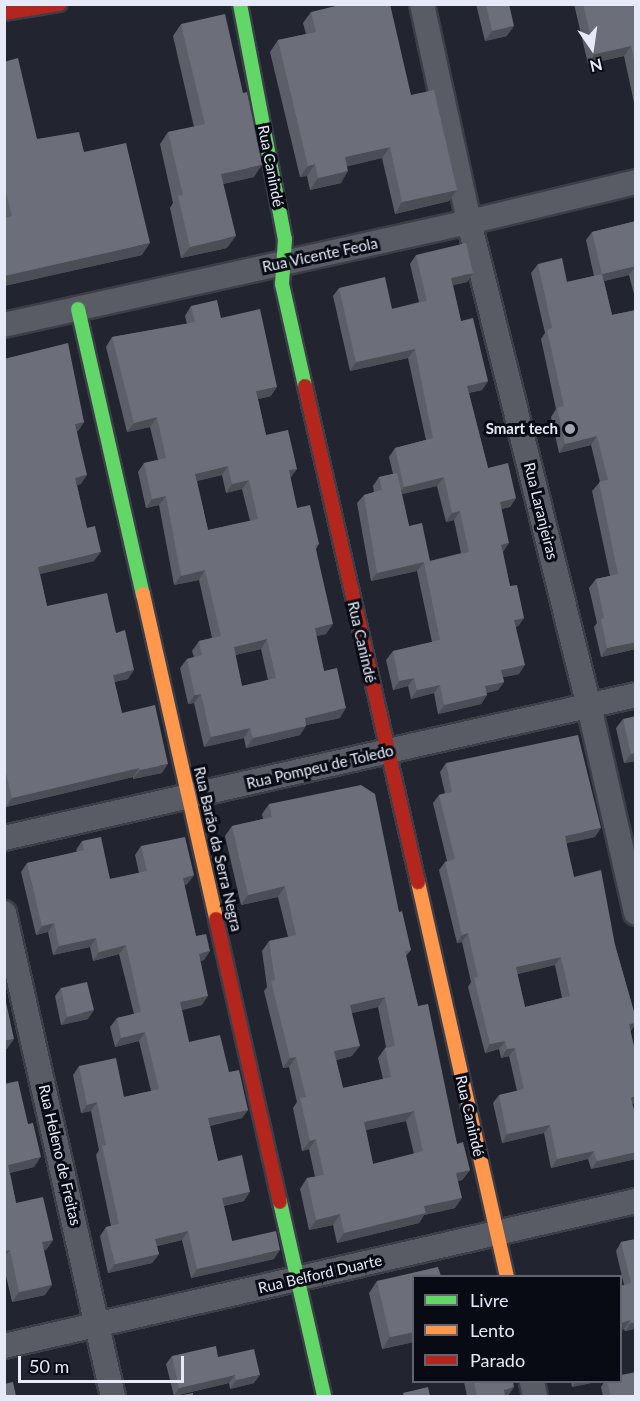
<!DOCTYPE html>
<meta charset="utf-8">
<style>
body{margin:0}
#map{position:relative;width:640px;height:1401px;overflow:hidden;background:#22242f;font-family:Lato,sans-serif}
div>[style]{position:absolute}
.roads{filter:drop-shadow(2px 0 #3c3e48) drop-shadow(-2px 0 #3c3e48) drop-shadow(0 2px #3c3e48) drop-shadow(0 -2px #3c3e48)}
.street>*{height:24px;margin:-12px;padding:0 12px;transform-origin:12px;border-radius:12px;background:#595b65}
.fast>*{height:14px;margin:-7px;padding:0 7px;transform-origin:7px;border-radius:7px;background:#63d668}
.slow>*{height:14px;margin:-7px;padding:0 7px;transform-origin:7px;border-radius:7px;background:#ff974d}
.jam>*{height:14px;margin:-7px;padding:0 7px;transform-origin:7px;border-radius:7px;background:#b3261e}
.wall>*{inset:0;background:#5d5f68}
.shaded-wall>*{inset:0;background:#4c4e55}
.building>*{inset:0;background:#6c6f79}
.dots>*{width:16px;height:16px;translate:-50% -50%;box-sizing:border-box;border:3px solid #090b14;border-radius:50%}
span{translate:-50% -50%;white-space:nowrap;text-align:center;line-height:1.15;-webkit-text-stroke:6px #090b14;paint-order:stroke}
.street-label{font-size:15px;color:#e6eaf8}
.poi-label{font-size:15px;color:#e6eaf8;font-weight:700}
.right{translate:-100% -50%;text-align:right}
.frame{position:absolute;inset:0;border:6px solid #e6eaf8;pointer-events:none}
.legend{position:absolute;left:412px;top:1275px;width:210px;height:108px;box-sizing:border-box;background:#090b14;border:2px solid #61646f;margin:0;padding:8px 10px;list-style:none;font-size:18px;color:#e6eaf8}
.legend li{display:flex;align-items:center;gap:12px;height:30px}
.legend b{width:30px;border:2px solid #61646f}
.north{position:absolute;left:562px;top:18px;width:60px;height:60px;-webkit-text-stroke:4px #090b14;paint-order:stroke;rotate:167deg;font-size:16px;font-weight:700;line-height:24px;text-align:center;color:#e6eaf8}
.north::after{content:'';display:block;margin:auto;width:21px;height:27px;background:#e6eaf8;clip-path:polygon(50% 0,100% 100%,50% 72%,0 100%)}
.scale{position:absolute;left:18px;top:1356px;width:166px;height:27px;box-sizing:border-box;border:3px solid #e6eaf8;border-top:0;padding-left:8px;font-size:18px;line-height:21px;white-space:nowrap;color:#e6eaf8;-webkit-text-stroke:4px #090b14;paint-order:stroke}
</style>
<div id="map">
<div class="roads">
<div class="street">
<div style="left:422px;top:4px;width:223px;rotate:77.8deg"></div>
<div style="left:469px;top:222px;width:499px;rotate:76.1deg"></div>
<div style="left:589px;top:706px;width:212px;rotate:77.2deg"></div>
<div style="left:4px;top:325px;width:476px;rotate:-12.5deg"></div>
<div style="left:469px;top:222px;width:172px;rotate:-13.5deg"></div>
<div style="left:4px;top:838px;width:648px;rotate:-12.75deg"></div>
<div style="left:4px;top:913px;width:495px;rotate:77.3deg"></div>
<div style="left:4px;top:1346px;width:648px;rotate:-12.92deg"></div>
<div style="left:532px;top:1382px;width:14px;rotate:78deg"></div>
</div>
<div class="fast">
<div style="left:240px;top:4px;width:239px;rotate:79.2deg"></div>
<div style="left:285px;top:239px;width:45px;rotate:93.8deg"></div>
<div style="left:282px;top:284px;width:105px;rotate:77.3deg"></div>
<div style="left:78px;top:309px;width:292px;rotate:77.2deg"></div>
<div style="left:280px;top:1202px;width:199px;rotate:77.2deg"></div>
</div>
<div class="slow">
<div style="left:143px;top:594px;width:333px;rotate:77.3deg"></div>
<div style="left:418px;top:882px;width:404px;rotate:77.3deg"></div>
</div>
<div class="jam">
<div style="left:4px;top:13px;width:56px;rotate:-9.3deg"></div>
<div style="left:305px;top:386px;width:509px;rotate:77.17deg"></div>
<div style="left:216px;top:919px;width:290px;rotate:77.3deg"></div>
</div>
</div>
<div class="wall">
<div style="clip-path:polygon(476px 4px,511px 4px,509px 5px,507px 36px,485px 41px)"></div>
<div style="clip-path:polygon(574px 4px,636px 4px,636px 112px,624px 56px,588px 64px)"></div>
<div style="clip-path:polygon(311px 12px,411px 95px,457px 190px,449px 201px,395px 214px,382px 158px,347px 166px,341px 183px,310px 190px,307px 176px,300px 177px,270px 52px,278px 40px,306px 34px,303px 23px)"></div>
<div style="clip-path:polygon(181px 24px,254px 177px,223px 184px,227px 248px,181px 258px,170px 208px,173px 203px,160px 144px,168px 132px,194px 127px,173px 36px)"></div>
<div style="clip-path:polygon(4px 62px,37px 139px,84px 152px,142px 255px,4px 286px)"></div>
<div style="clip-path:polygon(636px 221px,636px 302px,629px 275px,604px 281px,612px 315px,636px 310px,636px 649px,601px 657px,594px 627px,597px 623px,589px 588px,596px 579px,610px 576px,592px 491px,600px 482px,591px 445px,559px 453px,551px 417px,556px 409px,541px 339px,545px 333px,531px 273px,538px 264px,567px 282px,594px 276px,586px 240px,592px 232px)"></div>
<div style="clip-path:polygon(evenodd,416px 255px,473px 273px,467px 282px,453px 285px,461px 321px,488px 381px,482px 390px,469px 393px,488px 468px,516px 498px,510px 507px,501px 509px,503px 552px,510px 586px,524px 618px,518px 626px,516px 627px,519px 674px,503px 677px,504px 682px,498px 690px,486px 693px,487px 695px,481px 704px,438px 714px,434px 693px,411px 699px,408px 686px,393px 690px,386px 660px,393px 651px,432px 642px,417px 571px,371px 581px,357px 503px,364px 495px,374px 492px,373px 486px,379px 477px,393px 474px,389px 457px,395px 448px,426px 440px,408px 358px,350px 371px,333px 296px,339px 288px,392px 309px,419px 302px,410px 264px,416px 255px,437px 486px,446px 522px,454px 520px,461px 553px,430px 561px,409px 526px,402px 494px,437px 486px)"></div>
<div style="clip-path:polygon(evenodd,191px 306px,221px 318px,271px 396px,258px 399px,266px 435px,297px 469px,290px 478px,297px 508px,319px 544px,316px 549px,326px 634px,316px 636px,324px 671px,340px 718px,306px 725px,300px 735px,246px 748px,244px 738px,204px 747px,194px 703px,188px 704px,180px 668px,187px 659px,194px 657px,192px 651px,199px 641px,212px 638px,199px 580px,174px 585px,159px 505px,146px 508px,138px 472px,144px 463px,158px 460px,150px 427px,127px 432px,106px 347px,112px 337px,187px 324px,185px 316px,191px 306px,222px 475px,226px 493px,242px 489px,250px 521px,208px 530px,197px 481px,222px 475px,191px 306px,261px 649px,268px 680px,242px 686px,235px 655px,261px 649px)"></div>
<div style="clip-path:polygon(4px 359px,84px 422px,78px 431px,77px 431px,81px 484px,77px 485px,94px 561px,40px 574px,47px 606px,116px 633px,128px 679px,114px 682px,122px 713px,162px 773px,133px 779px,133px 777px,6px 807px,4px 801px)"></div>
<div style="clip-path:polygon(623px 719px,636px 761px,624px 763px,616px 728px)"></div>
<div style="clip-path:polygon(evenodd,446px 763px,595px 837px,566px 843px,574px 877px,615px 945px,636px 1019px,636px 1024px,630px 1031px,632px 1104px,636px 1118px,636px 1159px,591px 1169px,588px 1159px,551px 1168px,544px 1133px,502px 1143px,493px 1103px,499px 1095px,517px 1091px,509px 1056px,501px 1058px,499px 1049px,485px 1053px,468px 987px,471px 982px,462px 942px,457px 943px,439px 870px,445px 862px,447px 861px,433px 803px,439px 795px,445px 793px,440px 772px,446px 763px,555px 965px,562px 998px,525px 1007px,517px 974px,555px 965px)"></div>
<div style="clip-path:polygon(evenodd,269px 804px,399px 912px,411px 950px,406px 956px,418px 1006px,457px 1144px,470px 1170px,462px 1180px,458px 1181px,455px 1208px,424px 1215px,419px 1223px,337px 1243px,333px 1225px,309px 1230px,300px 1189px,307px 1178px,315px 1177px,309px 1149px,302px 1151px,293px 1108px,297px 1102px,289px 1067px,283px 1068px,264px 991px,267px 987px,262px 951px,269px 941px,288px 937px,278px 897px,241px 905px,225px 836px,232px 826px,263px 819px,262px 814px,269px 804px,378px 1007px,386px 1047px,385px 1048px,378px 1058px,383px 1079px,343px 1088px,336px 1060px,352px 1056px,352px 1013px,378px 1007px,269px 804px,406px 1121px,414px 1154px,373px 1164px,366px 1130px,406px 1121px)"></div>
<div style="clip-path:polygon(82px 841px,110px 879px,139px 873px,135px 855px,141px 846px,194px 875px,187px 884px,184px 885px,196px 936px,204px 960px,200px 961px,202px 1005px,182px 1010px,189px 1042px,229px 1072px,248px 1110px,242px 1118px,210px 1126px,218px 1161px,244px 1201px,224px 1206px,232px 1241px,274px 1259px,191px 1278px,182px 1240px,157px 1246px,159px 1254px,152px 1263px,108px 1273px,100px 1236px,106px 1227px,111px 1226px,96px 1155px,99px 1150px,91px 1111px,81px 1113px,73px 1075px,79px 1066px,124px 1097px,151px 1091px,139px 1041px,115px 1047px,110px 1027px,117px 1018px,134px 1014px,119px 954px,93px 961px,90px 947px,53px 955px,48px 932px,36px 935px,21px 872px,27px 863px,77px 852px,76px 850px)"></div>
<div style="clip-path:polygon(61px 988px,88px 1019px,61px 1025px,55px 996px)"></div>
<div style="clip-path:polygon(4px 1084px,34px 1167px,10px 1173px,16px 1203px,53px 1240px,46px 1250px,44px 1250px,45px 1295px,12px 1302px,4px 1267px)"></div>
<div style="clip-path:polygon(636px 1239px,636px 1337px,634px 1329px,625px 1331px,624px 1329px,621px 1330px,621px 1286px,624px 1285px,616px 1251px,621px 1242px)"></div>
<div style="clip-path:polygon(414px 1276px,414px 1342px,382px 1349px,369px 1293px,377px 1281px)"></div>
<div style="clip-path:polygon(172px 1356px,218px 1357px,254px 1383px,230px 1389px,229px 1383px,174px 1396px,166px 1364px)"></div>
<div style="clip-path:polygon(464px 1382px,513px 1382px,508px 1396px,467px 1396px)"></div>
<div style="clip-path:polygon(571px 1382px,592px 1382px,591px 1383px,572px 1387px)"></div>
<div style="clip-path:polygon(604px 1382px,621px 1382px,636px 1396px,603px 1396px,601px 1387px)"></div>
</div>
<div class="shaded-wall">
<div style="clip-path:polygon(514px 26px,507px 36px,485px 41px,492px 31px)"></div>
<div style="clip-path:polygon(631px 46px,624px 56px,588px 64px,595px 54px)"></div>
<div style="clip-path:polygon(390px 147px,382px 158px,337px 169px,345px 157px)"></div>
<div style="clip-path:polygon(315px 164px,307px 176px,300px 177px,308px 166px)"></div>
<div style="clip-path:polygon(262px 165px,254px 177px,213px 186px,221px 174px)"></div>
<div style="clip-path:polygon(348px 171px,341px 183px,310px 190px,318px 178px)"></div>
<div style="clip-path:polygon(457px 190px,449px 201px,395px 214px,402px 202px)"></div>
<div style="clip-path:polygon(236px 236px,227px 248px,181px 258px,190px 247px)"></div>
<div style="clip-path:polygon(150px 243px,142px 255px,4px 286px,4px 276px)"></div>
<div style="clip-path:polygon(636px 266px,629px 275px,596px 283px,602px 274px)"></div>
<div style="clip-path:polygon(473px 273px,467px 282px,445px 287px,451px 278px)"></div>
<div style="clip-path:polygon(415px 349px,408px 358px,350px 371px,356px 362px)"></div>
<div style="clip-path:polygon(488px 381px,482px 390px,461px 394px,467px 386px)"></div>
<div style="clip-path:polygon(277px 387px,271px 396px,250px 401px,256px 391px)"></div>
<div style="clip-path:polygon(157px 417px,150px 427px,127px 432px,134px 423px)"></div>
<div style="clip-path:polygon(84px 422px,78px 431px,69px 433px,75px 424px)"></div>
<div style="clip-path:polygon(597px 436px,591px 445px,559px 453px,565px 444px)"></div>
<div style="clip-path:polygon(228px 466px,222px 475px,188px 483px,195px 474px)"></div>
<div style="clip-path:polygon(297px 469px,290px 478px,289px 470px)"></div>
<div style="clip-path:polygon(87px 475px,81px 484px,69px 487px,75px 478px)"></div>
<div style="clip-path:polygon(444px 477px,437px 486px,398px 495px,404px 487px)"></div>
<div style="clip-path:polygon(249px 480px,242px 489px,226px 493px,232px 484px)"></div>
<div style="clip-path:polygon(166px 496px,159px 505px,146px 508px,152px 499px)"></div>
<div style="clip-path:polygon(516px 498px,510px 507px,493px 511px,500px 502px)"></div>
<div style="clip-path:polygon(460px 511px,454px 520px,446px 522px,452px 513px)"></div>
<div style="clip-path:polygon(509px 543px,503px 552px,501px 545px)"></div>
<div style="clip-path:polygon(101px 552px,94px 561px,32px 576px,38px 567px)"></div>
<div style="clip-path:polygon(424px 562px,417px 571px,371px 581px,377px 573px)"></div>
<div style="clip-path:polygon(205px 570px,199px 580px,174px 585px,181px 576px)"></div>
<div style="clip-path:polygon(524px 618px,518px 626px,508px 629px,514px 620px)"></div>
<div style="clip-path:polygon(333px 624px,326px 634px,308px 638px,315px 628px)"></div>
<div style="clip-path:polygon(267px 639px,261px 649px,227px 657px,234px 647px)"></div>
<div style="clip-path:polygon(636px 642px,636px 649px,601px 657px,607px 648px)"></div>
<div style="clip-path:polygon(525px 665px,519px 674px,495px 679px,501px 670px)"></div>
<div style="clip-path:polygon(134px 670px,128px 679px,106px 684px,113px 675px)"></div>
<div style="clip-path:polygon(414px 678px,408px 686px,393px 690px,399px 681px)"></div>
<div style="clip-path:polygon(504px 682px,498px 690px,479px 695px,485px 686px)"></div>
<div style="clip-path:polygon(440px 685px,434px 693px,411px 699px,417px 690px)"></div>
<div style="clip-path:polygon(201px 694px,194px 703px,188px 704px,195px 695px)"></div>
<div style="clip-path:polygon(487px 695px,481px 704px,438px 714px,444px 705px)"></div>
<div style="clip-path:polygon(346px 708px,340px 718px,298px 727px,305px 718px)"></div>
<div style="clip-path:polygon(306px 726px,300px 735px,246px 748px,253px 738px)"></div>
<div style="clip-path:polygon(250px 728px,244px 738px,204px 747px,211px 737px)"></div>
<div style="clip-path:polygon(636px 753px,636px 761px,624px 763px,631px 754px)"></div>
<div style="clip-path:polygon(168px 764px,162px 773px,133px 779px,140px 770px)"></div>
<div style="clip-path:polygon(139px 768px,133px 777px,6px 807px,12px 798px)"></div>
<div style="clip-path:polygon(601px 828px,595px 837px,559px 845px,565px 836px)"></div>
<div style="clip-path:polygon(194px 875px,187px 884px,176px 887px,183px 878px)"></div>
<div style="clip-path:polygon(285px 886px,278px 897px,241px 905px,248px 895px)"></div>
<div style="clip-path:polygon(54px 923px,48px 932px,36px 935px,42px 926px)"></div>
<div style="clip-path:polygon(468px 933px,462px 942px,457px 943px,462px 935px)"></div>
<div style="clip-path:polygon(96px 938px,90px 947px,53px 955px,59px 946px)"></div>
<div style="clip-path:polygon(126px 945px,119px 954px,93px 961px,99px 952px)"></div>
<div style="clip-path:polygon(210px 951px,204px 960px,192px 963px,199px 954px)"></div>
<div style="clip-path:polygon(561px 957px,555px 965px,510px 976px,516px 967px)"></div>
<div style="clip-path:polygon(208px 996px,202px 1005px,174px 1011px,180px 1002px)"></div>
<div style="clip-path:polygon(385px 997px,378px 1007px,343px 1015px,350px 1005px)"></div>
<div style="clip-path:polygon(94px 1010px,88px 1019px,61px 1025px,67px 1017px)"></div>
<div style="clip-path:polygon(636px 1023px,631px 1031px,623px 1033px,629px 1024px)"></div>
<div style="clip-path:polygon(145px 1032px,139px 1041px,115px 1047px,121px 1038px)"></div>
<div style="clip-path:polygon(14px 1039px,7px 1049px,4px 1050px,4px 1041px)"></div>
<div style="clip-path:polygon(505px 1041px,499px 1049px,485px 1053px,490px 1044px)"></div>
<div style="clip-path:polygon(360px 1046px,352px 1056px,327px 1062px,334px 1051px)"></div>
<div style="clip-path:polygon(515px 1048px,509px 1056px,501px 1058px,507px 1049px)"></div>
<div style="clip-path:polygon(296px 1057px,289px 1067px,283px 1068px,290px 1058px)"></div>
<div style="clip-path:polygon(636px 1096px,636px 1103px,625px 1106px,631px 1098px)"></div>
<div style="clip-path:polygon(97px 1102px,91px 1111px,81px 1113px,87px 1105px)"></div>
<div style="clip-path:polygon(248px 1110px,242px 1118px,202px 1127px,208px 1118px)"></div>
<div style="clip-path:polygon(414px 1111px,406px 1121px,357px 1132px,364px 1122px)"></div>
<div style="clip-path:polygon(550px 1125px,544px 1133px,502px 1143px,507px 1134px)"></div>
<div style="clip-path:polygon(316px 1139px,309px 1149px,302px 1151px,310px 1141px)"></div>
<div style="clip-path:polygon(594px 1151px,588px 1159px,551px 1168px,557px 1159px)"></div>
<div style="clip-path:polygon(636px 1152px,636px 1159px,591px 1169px,597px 1161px)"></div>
<div style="clip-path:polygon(41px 1157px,34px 1167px,4px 1174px,8px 1165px)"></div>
<div style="clip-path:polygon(470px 1170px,462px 1180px,449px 1183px,456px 1173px)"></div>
<div style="clip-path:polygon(250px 1192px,244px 1201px,216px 1207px,222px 1198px)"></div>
<div style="clip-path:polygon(462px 1198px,455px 1208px,424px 1215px,419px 1223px,337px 1243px,344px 1233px,424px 1206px)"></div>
<div style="clip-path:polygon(340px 1214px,333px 1225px,309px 1230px,316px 1220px)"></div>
<div style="clip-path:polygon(188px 1231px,182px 1240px,149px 1248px,155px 1239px)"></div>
<div style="clip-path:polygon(53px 1240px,46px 1250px,36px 1252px,42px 1242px)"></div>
<div style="clip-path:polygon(10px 1250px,4px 1257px,4px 1251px)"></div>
<div style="clip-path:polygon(280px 1250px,274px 1259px,191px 1278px,197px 1269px)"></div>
<div style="clip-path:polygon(159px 1254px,152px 1263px,108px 1273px,115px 1264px)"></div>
<div style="clip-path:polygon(52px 1285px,45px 1295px,12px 1302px,19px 1292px)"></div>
<div style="clip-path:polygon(630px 1320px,624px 1329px,621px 1330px,621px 1323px)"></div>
<div style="clip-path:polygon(636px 1322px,636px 1327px,634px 1329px,625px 1331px,631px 1323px)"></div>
<div style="clip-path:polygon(414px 1332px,414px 1342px,382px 1349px,390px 1337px)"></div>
<div style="clip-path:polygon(235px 1375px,229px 1383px,174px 1396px,179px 1388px)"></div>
<div style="clip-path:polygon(260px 1375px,254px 1383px,230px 1389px,236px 1380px)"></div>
<div style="clip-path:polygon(576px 1382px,592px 1382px,591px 1383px,572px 1387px)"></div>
<div style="clip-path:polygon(514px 1387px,508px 1396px,499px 1396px,504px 1390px)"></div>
</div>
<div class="building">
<div style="clip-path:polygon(344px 4px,390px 4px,411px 95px,434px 90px,457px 190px,402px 202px,390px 147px,345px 157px,348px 171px,318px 178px,315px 164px,308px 166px,278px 40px,316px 32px,311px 12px)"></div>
<div style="clip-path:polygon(486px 4px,509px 4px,514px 26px,492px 31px)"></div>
<div style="clip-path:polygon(583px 4px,636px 4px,636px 69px,631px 46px,595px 54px)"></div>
<div style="clip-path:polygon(225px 14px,243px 93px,247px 92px,262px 165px,221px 174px,236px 236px,190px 247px,178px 196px,183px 195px,168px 132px,205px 124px,181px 24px)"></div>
<div style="clip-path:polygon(18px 58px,37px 139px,79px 132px,84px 152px,126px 143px,150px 243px,4px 276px,4px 218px,12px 216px,4px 185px,4px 62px)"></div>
<div style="clip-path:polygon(636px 221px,636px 266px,602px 274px,592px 232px)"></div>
<div style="clip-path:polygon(466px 243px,473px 273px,451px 278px,461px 321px,473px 318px,488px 381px,467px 386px,488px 468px,508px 463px,516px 498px,500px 502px,509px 543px,501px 545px,510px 586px,517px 585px,524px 618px,514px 620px,525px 665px,501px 670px,504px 682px,485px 686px,487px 695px,444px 705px,440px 685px,417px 690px,414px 678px,399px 681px,393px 651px,440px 640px,424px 562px,377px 573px,364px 495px,382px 490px,379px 477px,397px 473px,409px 526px,422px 523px,430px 561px,469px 552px,460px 511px,452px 513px,444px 477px,404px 487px,395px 448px,433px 438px,415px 349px,356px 362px,339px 288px,385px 277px,392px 309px,427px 301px,416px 255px)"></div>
<div style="clip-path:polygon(562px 258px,567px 282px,602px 274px,612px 315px,636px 310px,636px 642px,607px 648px,601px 619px,604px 618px,596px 579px,618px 574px,599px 482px,608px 480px,597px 436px,565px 444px,557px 408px,564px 406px,547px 330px,552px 328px,538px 264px)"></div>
<div style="clip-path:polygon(evenodd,217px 300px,221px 318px,260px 309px,277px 387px,256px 391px,266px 435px,288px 430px,297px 469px,289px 470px,297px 508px,310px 505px,319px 544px,315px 545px,333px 624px,315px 628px,324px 671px,337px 668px,346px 708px,305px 718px,306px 726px,253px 738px,250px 728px,211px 737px,201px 694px,195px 695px,187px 659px,202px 655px,199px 641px,221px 636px,205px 570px,181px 576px,166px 496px,152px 499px,144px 463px,166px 458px,157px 417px,134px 423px,112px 337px,195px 322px,191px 306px,217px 300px,228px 466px,232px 484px,249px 480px,258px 519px,208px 530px,195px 474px,228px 466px,217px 300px,267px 639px,276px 678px,242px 686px,234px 647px,267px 639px)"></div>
<div style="clip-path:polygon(68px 343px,84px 422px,75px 424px,87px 475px,75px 478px,87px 528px,95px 526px,101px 552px,38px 567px,47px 606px,107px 593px,116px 633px,125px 630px,134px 670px,113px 675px,122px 713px,155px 705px,168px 764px,140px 770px,139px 768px,12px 798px,4px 765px,4px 359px)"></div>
<div style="clip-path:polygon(636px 716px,636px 753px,631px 754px,623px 719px)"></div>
<div style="clip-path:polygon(evenodd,578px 735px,601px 828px,565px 836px,574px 877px,601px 870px,615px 945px,636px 1019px,636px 1023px,629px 1024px,636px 1055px,636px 1096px,631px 1098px,636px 1118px,636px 1152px,597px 1161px,594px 1151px,557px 1159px,550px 1125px,507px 1134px,499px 1095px,524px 1089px,515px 1048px,507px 1049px,505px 1041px,490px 1044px,474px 978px,478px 977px,468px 933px,462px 935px,445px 862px,455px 859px,439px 795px,452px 792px,446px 763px,578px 735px,561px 957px,570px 996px,525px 1007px,516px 967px,561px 957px)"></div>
<div style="clip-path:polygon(evenodd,361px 785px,375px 794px,399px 912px,402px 911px,411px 950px,405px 951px,418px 1006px,428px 1004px,457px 1144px,463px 1142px,470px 1170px,456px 1173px,462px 1198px,424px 1206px,426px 1213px,344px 1233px,340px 1214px,316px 1220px,307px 1178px,324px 1175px,316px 1139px,310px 1141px,300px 1098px,306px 1097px,296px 1057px,290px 1058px,271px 981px,275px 980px,269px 941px,296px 935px,285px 886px,248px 895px,232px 826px,272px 817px,269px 804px,361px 785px,385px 997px,395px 1046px,385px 1048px,391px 1077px,343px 1088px,334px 1051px,360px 1046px,350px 1005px,385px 997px,361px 785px,414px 1111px,423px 1151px,373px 1164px,364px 1122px,414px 1111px)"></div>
<div style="clip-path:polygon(101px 837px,110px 879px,147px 871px,141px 846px,185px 837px,194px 875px,183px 878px,196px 936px,206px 934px,210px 951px,199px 954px,208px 996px,180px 1002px,189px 1042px,220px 1035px,229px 1072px,239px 1070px,248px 1110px,208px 1118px,218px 1161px,242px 1155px,250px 1192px,222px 1198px,232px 1241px,276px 1231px,280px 1250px,197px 1269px,188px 1231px,155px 1239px,159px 1254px,115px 1264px,106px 1227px,119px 1224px,102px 1146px,106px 1145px,97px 1102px,87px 1105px,79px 1066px,116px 1058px,124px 1097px,159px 1089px,145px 1032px,121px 1038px,117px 1018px,141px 1012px,126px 945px,99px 952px,96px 938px,59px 946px,54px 923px,42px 926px,27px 863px,84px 850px,82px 841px)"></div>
<div style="clip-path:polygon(87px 982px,94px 1010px,67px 1017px,61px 988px)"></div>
<div style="clip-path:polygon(4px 1002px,6px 1002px,14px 1039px,4px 1041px)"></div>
<div style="clip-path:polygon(18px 1081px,28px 1124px,33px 1123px,41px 1157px,8px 1165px,16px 1203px,43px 1197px,53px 1240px,42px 1242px,52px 1285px,19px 1292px,10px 1250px,4px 1251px,4px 1084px)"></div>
<div style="clip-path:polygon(636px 1239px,636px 1322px,631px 1323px,630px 1320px,621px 1323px,621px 1286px,631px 1283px,621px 1242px)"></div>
<div style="clip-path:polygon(438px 1267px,441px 1276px,414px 1276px,414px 1332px,390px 1337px,377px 1281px)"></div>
<div style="clip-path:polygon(216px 1346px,218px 1357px,254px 1349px,260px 1375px,236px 1380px,235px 1375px,179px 1388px,172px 1356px)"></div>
<div style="clip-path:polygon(636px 1372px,636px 1396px,611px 1396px,607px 1382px,621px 1382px,621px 1375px)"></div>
<div style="clip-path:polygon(13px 1382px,16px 1396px,4px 1396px,4px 1384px)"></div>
<div style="clip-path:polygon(474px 1382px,513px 1382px,514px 1387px,504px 1390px,505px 1396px,477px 1396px)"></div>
<div style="clip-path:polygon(428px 1387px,430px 1396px,404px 1396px,403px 1393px)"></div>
<div style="clip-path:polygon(193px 1393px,193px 1396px,178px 1396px)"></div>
</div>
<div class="dots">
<div style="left:570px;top:429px;background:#a1a5b2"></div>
</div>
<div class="street-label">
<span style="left:271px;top:166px;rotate:79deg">Rua Canindé</span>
<span style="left:320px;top:255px;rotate:-12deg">Rua Vicente Feola</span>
<span style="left:541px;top:511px;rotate:76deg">Rua Laranjeiras</span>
<span style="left:362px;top:642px;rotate:77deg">Rua Canindé</span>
<span style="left:320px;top:767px;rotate:-13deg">Rua Pompeu de Toledo</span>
<span style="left:218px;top:849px;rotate:77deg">Rua Barão da Serra Negra</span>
<span style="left:470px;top:1116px;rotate:77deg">Rua Canindé</span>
<span style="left:60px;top:1155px;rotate:77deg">Rua Heleno de Freitas</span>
<span style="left:320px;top:1274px;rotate:-13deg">Rua Belford Duarte</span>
</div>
<div class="poi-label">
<span class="right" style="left:558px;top:429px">Smart tech</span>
</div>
<div class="frame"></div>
<ul class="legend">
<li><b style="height:8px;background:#63d668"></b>Livre</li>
<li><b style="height:8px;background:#ff974d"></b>Lento</li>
<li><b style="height:8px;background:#b3261e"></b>Parado</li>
</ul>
<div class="north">N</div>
<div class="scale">50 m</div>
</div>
